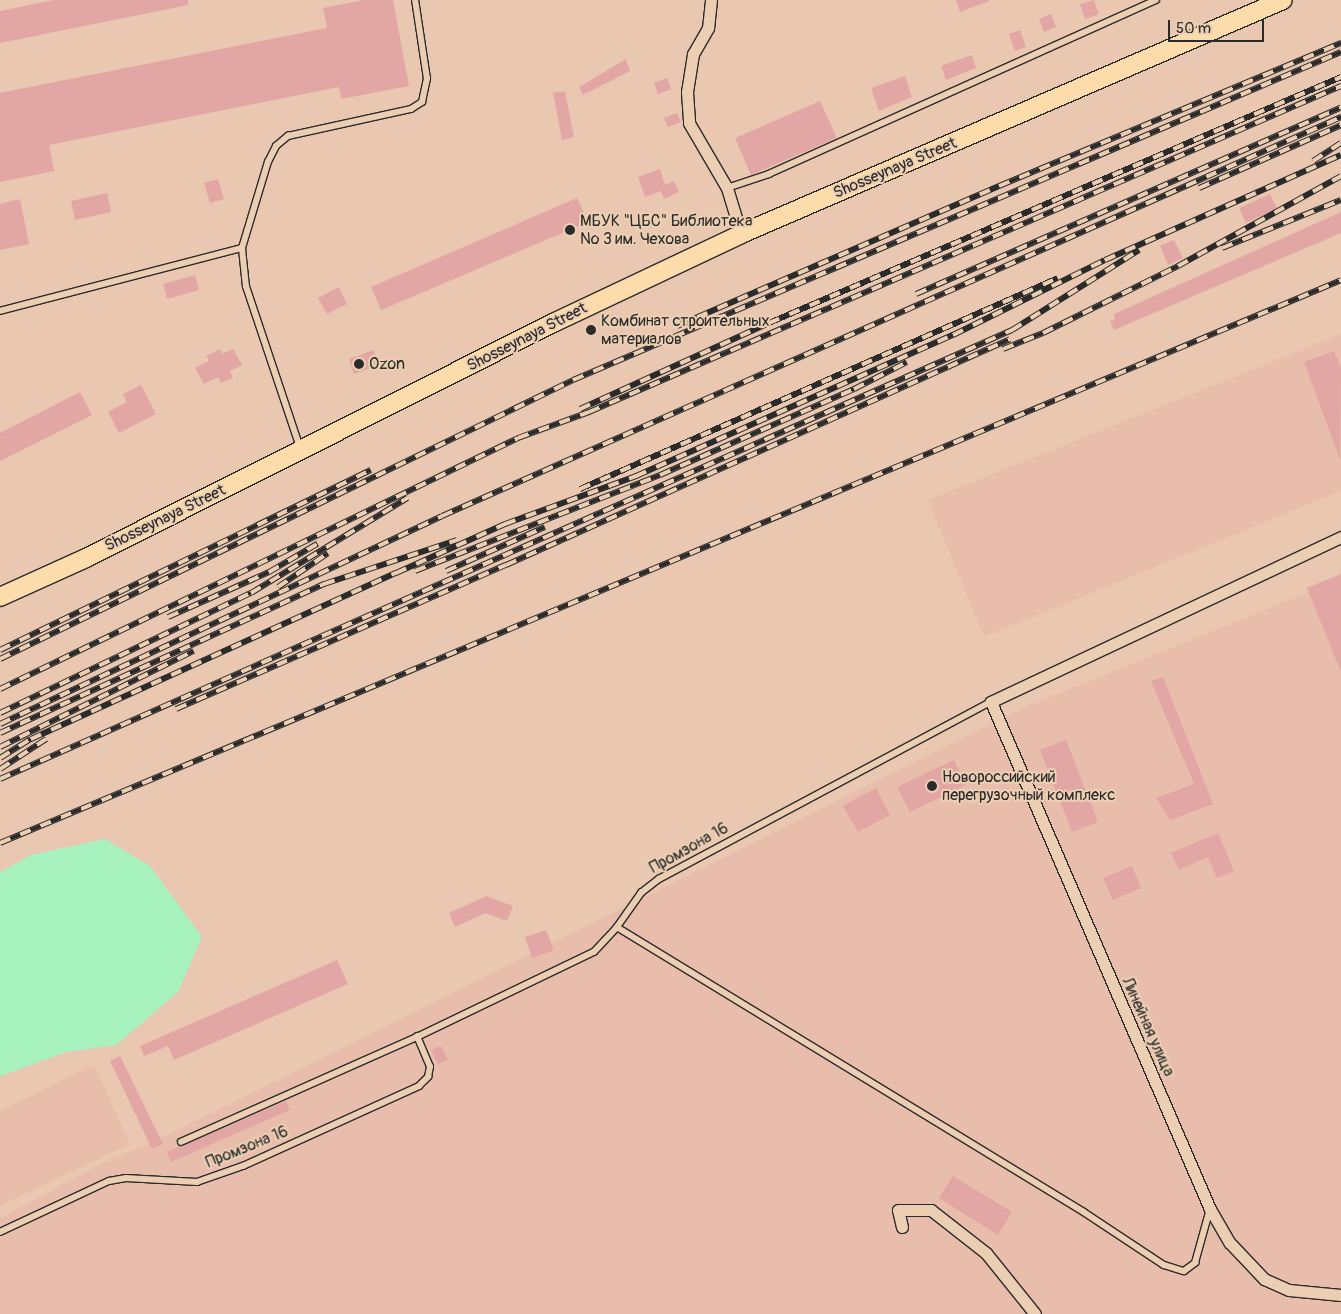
<!DOCTYPE html>
<meta charset="utf-8">
<style>
body{margin:0}
#map{position:relative;width:1341px;height:1314px;overflow:hidden;background:#eac7b0;font-family:Pangolin,sans-serif}
div>[style]{position:absolute}
.built>*{inset:0;background:#e8bdac}
.green>*{inset:0;background:#a8f2c0}
.building>*{inset:0;background:#e2a7a4}
.roads{filter:drop-shadow(1px 0 #2b2b2b) drop-shadow(-1px 0 #2b2b2b) drop-shadow(0 1px #2b2b2b) drop-shadow(0 -1px #2b2b2b)}
.service>*{height:5.5px;margin:-2.75px;padding:0 2.75px;transform-origin:2.75px;border-radius:2.75px;background:#eccfb3}
.minor>*{height:11px;margin:-5.5px;padding:0 5.5px;transform-origin:5.5px;border-radius:5.5px;background:#eccfb3}
.primary>*{height:18px;margin:-9px;padding:0 9px;transform-origin:9px;border-radius:9px;background:#fddcac}
.rail>*{height:5.5px;margin-top:-2.75px;transform-origin:0;background:repeating-linear-gradient(90deg,#eccfb3 0 11px,#2b2b2b 0 22px);box-sizing:border-box;border-block:1px solid #2b2b2b}
.dots>*{width:14px;height:14px;translate:-50% -50%;box-sizing:border-box;border:2px solid #eccfb3;border-radius:50%}
span{translate:-50% -50%;white-space:nowrap;text-align:center;line-height:1.15;-webkit-text-stroke:4px #eccfb3;paint-order:stroke}
.street-label{font-size:16px;color:#2b2b2b}
.poi-label{font-size:16px;color:#2b2b2b}
.left{translate:0 -50%;text-align:left}
.scale{position:absolute;left:1168px;top:20px;width:96px;height:22px;box-sizing:border-box;border:2px solid #2b2b2b;border-top:0;padding-left:6px;font-size:15px;line-height:18px;white-space:nowrap;color:#2b2b2b;-webkit-text-stroke:4px #eccfb3;paint-order:stroke}
</style>
<div id="map">
<div class="built">
<div style="clip-path:polygon(1341px 334px,1341px 491px,984px 637px,928px 500px)"></div>
<div style="clip-path:polygon(1341px 579px,1341px 1314px,0 1314px,0 1218px,111px 1159px,155px 1141px,1032px 704px)"></div>
<div style="clip-path:polygon(94px 1065px,130px 1144px,0 1206px,0 1111px)"></div>
</div>
<div class="green">
<div style="clip-path:polygon(105px 839px,150px 866px,202px 937px,178px 992px,116px 1045px,66px 1052px,0 1076px,0 872px,31px 855px)"></div>
</div>
<div class="building">
<div style="clip-path:polygon(54px 0,188px 0,188px 5px,0 43px,0 11px)"></div>
<div style="clip-path:polygon(364px 0,393px 0,409px 86px,341px 99px,339px 87px,49px 145px,54px 171px,0 182px,0 93px,327px 28px,323px 8px)"></div>
<div style="clip-path:polygon(956px 0,988px 0,989px 1px,960px 12px)"></div>
<div style="clip-path:polygon(1094px 0,1099px 14px,1085px 19px,1080px 4px)"></div>
<div style="clip-path:polygon(1051px 14px,1056px 27px,1044px 32px,1039px 19px)"></div>
<div style="clip-path:polygon(1020px 30px,1026px 47px,1015px 51px,1009px 34px)"></div>
<div style="clip-path:polygon(972px 55px,976px 68px,946px 80px,941px 66px)"></div>
<div style="clip-path:polygon(626px 59px,630px 71px,583px 95px,579px 87px)"></div>
<div style="clip-path:polygon(905px 76px,912px 97px,879px 111px,871px 88px)"></div>
<div style="clip-path:polygon(667px 78px,671px 89px,658px 94px,654px 83px)"></div>
<div style="clip-path:polygon(565px 91px,574px 137px,562px 140px,553px 93px)"></div>
<div style="clip-path:polygon(820px 101px,837px 138px,751px 175px,735px 138px)"></div>
<div style="clip-path:polygon(677px 113px,681px 122px,668px 127px,664px 118px)"></div>
<div style="clip-path:polygon(660px 169px,665px 185px,674px 181px,679px 192px,664px 199px,661px 191px,645px 197px,638px 177px)"></div>
<div style="clip-path:polygon(218px 179px,224px 199px,210px 203px,204px 183px)"></div>
<div style="clip-path:polygon(107px 193px,111px 212px,75px 220px,71px 201px)"></div>
<div style="clip-path:polygon(1270px 194px,1277px 208px,1246px 223px,1239px 208px)"></div>
<div style="clip-path:polygon(577px 198px,588px 222px,381px 310px,371px 287px)"></div>
<div style="clip-path:polygon(20px 199px,29px 244px,0 250px,0 204px)"></div>
<div style="clip-path:polygon(1341px 212px,1341px 233px,1114px 330px,1110px 321px,1115px 319px,1114px 314px)"></div>
<div style="clip-path:polygon(1174px 240px,1183px 258px,1168px 265px,1160px 246px)"></div>
<div style="clip-path:polygon(195px 275px,199px 290px,167px 299px,163px 284px)"></div>
<div style="clip-path:polygon(339px 287px,347px 304px,327px 314px,318px 298px)"></div>
<div style="clip-path:polygon(220px 349px,222px 354px,233px 349px,242px 365px,230px 371px,233px 378px,221px 383px,218px 377px,204px 384px,195px 368px,209px 361px,206px 356px)"></div>
<div style="clip-path:polygon(373px 350px,379px 365px,354px 374px,349px 359px)"></div>
<div style="clip-path:polygon(1334px 351px,1341px 369px,1340px 460px,1304px 362px)"></div>
<div style="clip-path:polygon(141px 385px,156px 414px,119px 433px,108px 412px,127px 402px,123px 394px)"></div>
<div style="clip-path:polygon(80px 392px,92px 415px,0 461px,0 433px)"></div>
<div style="clip-path:polygon(1341px 574px,1341px 672px,1307px 588px)"></div>
<div style="clip-path:polygon(1163px 677px,1213px 804px,1170px 820px,1156px 798px,1194px 784px,1151px 681px)"></div>
<div style="clip-path:polygon(1066px 740px,1098px 822px,1072px 832px,1040px 750px)"></div>
<div style="clip-path:polygon(954px 760px,966px 785px,910px 812px,897px 787px)"></div>
<div style="clip-path:polygon(876px 788px,890px 815px,858px 832px,843px 806px)"></div>
<div style="clip-path:polygon(1218px 833px,1234px 871px,1217px 878px,1208px 857px,1179px 870px,1171px 853px)"></div>
<div style="clip-path:polygon(1132px 866px,1141px 888px,1113px 900px,1103px 878px)"></div>
<div style="clip-path:polygon(486px 896px,513px 906px,507px 921px,485px 913px,455px 927px,449px 913px)"></div>
<div style="clip-path:polygon(546px 930px,554px 950px,532px 958px,525px 937px)"></div>
<div style="clip-path:polygon(337px 960px,348px 984px,174px 1060px,168px 1046px,144px 1056px,140px 1046px)"></div>
<div style="clip-path:polygon(441px 1046px,448px 1060px,438px 1064px,431px 1050px)"></div>
<div style="clip-path:polygon(120px 1056px,163px 1144px,152px 1149px,110px 1061px)"></div>
<div style="clip-path:polygon(286px 1101px,290px 1110px,171px 1162px,167px 1152px)"></div>
<div style="clip-path:polygon(953px 1176px,1012px 1212px,998px 1235px,939px 1198px)"></div>
</div>
<div class="roads">
<div class="service">
<div style="left:727px;top:188px;width:44px;rotate:-18.4deg"></div>
<div style="left:769px;top:174px;width:424px;rotate:-24.2deg"></div>
<div style="left:0;top:311px;width:250px;rotate:-14.6deg"></div>
<div style="left:300px;top:448px;width:170px;rotate:-108.5deg"></div>
<div style="left:246px;top:287px;width:39px;rotate:-96deg"></div>
<div style="left:242px;top:248px;width:90px;rotate:-73.2deg"></div>
<div style="left:268px;top:162px;width:18px;rotate:-63deg"></div>
<div style="left:276px;top:146px;width:16px;rotate:-40deg"></div>
<div style="left:288px;top:136px;width:126px;rotate:-12.4deg"></div>
<div style="left:411px;top:109px;width:13px;rotate:-32deg"></div>
<div style="left:422px;top:102px;width:24px;rotate:-78deg"></div>
<div style="left:427px;top:79px;width:80px;rotate:-98.6deg"></div>
<div style="left:617px;top:927px;width:547px;rotate:31.39deg"></div>
<div style="left:1084px;top:1212px;width:96px;rotate:33.5deg"></div>
<div style="left:1164px;top:1265px;width:21px;rotate:17deg"></div>
<div style="left:1184px;top:1271px;width:14px;rotate:-36deg"></div>
<div style="left:1195px;top:1263px;width:56px;rotate:-74.5deg"></div>
<div style="left:181px;top:1142px;width:258px;rotate:-24deg"></div>
<div style="left:417px;top:1037px;width:196px;rotate:-25.7deg"></div>
<div style="left:594px;top:952px;width:34px;rotate:-47deg"></div>
<div style="left:617px;top:927px;width:42px;rotate:-54.8deg"></div>
<div style="left:641px;top:893px;width:23px;rotate:-38deg"></div>
<div style="left:659px;top:879px;width:376px;rotate:-28.1deg"></div>
<div style="left:0;top:1232px;width:120px;rotate:-25.1deg"></div>
<div style="left:109px;top:1181px;width:17px;rotate:-10deg"></div>
<div style="left:126px;top:1178px;width:71px;rotate:3.2deg"></div>
<div style="left:197px;top:1182px;width:49px;rotate:-19.2deg"></div>
<div style="left:243px;top:1166px;width:193px;rotate:-24.4deg"></div>
<div style="left:419px;top:1086px;width:13px;rotate:-45deg"></div>
<div style="left:428px;top:1077px;width:10px;rotate:-79deg"></div>
<div style="left:430px;top:1067px;width:33px;rotate:-113deg"></div>
</div>
<div class="minor">
<div style="left:711px;top:0;width:28px;rotate:96deg"></div>
<div style="left:708px;top:28px;width:30px;rotate:120deg"></div>
<div style="left:693px;top:54px;width:38px;rotate:99deg"></div>
<div style="left:687px;top:92px;width:31px;rotate:86deg"></div>
<div style="left:689px;top:123px;width:75px;rotate:59.7deg"></div>
<div style="left:727px;top:188px;width:48px;rotate:73.1deg"></div>
<div style="left:1341px;top:537px;width:387px;rotate:154.8deg"></div>
<div style="left:991px;top:702px;width:552px;rotate:66.64deg"></div>
<div style="left:1210px;top:1209px;width:39px;rotate:60deg"></div>
<div style="left:1230px;top:1243px;width:50px;rotate:46.6deg"></div>
<div style="left:1264px;top:1279px;width:27px;rotate:24deg"></div>
<div style="left:1289px;top:1290px;width:52px;rotate:5.5deg"></div>
<div style="left:902px;top:1227px;width:17px;rotate:-103deg"></div>
<div style="left:898px;top:1210px;width:33px"></div>
<div style="left:931px;top:1210px;width:70px;rotate:38deg"></div>
<div style="left:986px;top:1253px;width:78px;rotate:51.2deg"></div>
</div>
<div class="primary">
<div style="left:0;top:597px;width:94px;rotate:-24.4deg"></div>
<div style="left:86px;top:558px;width:523px;rotate:-26.71deg"></div>
<div style="left:553px;top:323px;width:208px;rotate:-25.3deg"></div>
<div style="left:741px;top:234px;width:590px;rotate:-23.35deg"></div>
</div>
</div>
<div class="rail">
<div style="left:1313px;top:161px;width:33px;rotate:-33deg"></div>
<div style="left:1199px;top:188px;width:155px;rotate:-23.9deg"></div>
<div style="left:1222px;top:248px;width:128px;rotate:-22deg"></div>
<div style="left:916px;top:294px;width:464px;rotate:-23.7deg"></div>
<div style="left:677px;top:326px;width:351px;rotate:-23.5deg"></div>
<div style="left:999px;top:186px;width:371px;rotate:-22.7deg"></div>
<div style="left:1003px;top:349px;width:43px;rotate:-21.8deg"></div>
<div style="left:1043px;top:333px;width:151px;rotate:-26.4deg"></div>
<div style="left:1178px;top:266px;width:186px;rotate:-28.9deg"></div>
<div style="left:580px;top:409px;width:208px;rotate:-24.5deg"></div>
<div style="left:769px;top:323px;width:623px;rotate:-23.27deg"></div>
<div style="left:580px;top:489px;width:522px;rotate:-23.82deg"></div>
<div style="left:415px;top:571px;width:263px;rotate:-21.4deg"></div>
<div style="left:660px;top:475px;width:212px;rotate:-23.9deg"></div>
<div style="left:854px;top:389px;width:59px;rotate:-27deg"></div>
<div style="left:446px;top:571px;width:108px;rotate:-24deg"></div>
<div style="left:278px;top:587px;width:60px;rotate:-34.2deg"></div>
<div style="left:168px;top:617px;width:111px;rotate:-24deg"></div>
<div style="left:269px;top:572px;width:56px;rotate:-30.3deg"></div>
<div style="left:0;top:650px;width:412px;rotate:-25.9deg"></div>
<div style="left:0;top:659px;width:637px;rotate:-25.96deg"></div>
<div style="left:573px;top:380px;width:835px;rotate:-23.13deg"></div>
<div style="left:0;top:689px;width:576px;rotate:-25.85deg"></div>
<div style="left:518px;top:438px;width:76px;rotate:-20.1deg"></div>
<div style="left:589px;top:412px;width:820px;rotate:-23.44deg"></div>
<div style="left:176px;top:709px;width:360px;rotate:-23.6deg"></div>
<div style="left:506px;top:565px;width:552px;rotate:-24.15deg"></div>
<div style="left:0;top:713px;width:278px;rotate:-25.6deg"></div>
<div style="left:251px;top:593px;width:183px;rotate:-31.3deg"></div>
<div style="left:0;top:724px;width:488px;rotate:-25.2deg"></div>
<div style="left:442px;top:516px;width:984px;rotate:-23.93deg"></div>
<div style="left:0;top:733px;width:357px;rotate:-24.7deg"></div>
<div style="left:324px;top:584px;width:140px;rotate:-18.3deg"></div>
<div style="left:0;top:747px;width:216px;rotate:-26.4deg"></div>
<div style="left:0;top:758px;width:36px;rotate:-32deg"></div>
<div style="left:31px;top:739px;width:401px;rotate:-24.5deg"></div>
<div style="left:396px;top:573px;width:120px;rotate:-24.2deg"></div>
<div style="left:505px;top:524px;width:140px;rotate:-20.1deg"></div>
<div style="left:636px;top:476px;width:347px;rotate:-24deg"></div>
<div style="left:953px;top:335px;width:169px;rotate:-26.3deg"></div>
<div style="left:1105px;top:260px;width:258px;rotate:-24deg"></div>
<div style="left:0;top:769px;width:55px;rotate:-33.1deg"></div>
<div style="left:0;top:779px;width:1107px;rotate:-23.93deg"></div>
<div style="left:1012px;top:330px;width:150px;rotate:-32.2deg"></div>
<div style="left:0;top:843px;width:1454px;rotate:-22.77deg"></div>
</div>
<div class="dots">
<div style="left:570px;top:230px;background:#2b2b2b"></div>
<div style="left:591px;top:330px;background:#2b2b2b"></div>
<div style="left:359px;top:364px;background:#2b2b2b"></div>
<div style="left:932px;top:786px;background:#2b2b2b"></div>
</div>
<div class="street-label">
<span style="left:895px;top:168px;rotate:-23deg">Shosseynaya Street</span>
<span style="left:527px;top:337px;rotate:-27deg">Shosseynaya Street</span>
<span style="left:165px;top:518px;rotate:-26deg">Shosseynaya Street</span>
<span style="left:689px;top:848px;rotate:-29deg">Промзона 16</span>
<span style="left:1148px;top:1027px;rotate:66deg">Линейная улица</span>
<span style="left:247px;top:1147px;rotate:-22deg">Промзона 16</span>
</div>
<div class="poi-label">
<span class="left" style="left:580px;top:230px">МБУК "ЦБС" Библиотека<br>№ 3 им. Чехова</span>
<span class="left" style="left:601px;top:330px">Комбинат строительных<br>материалов</span>
<span class="left" style="left:369px;top:364px">Ozon</span>
<span class="left" style="left:942px;top:786px">Новороссийский<br>перегрузочный комплекс</span>
</div>
<div class="scale">50 m</div>
</div>
